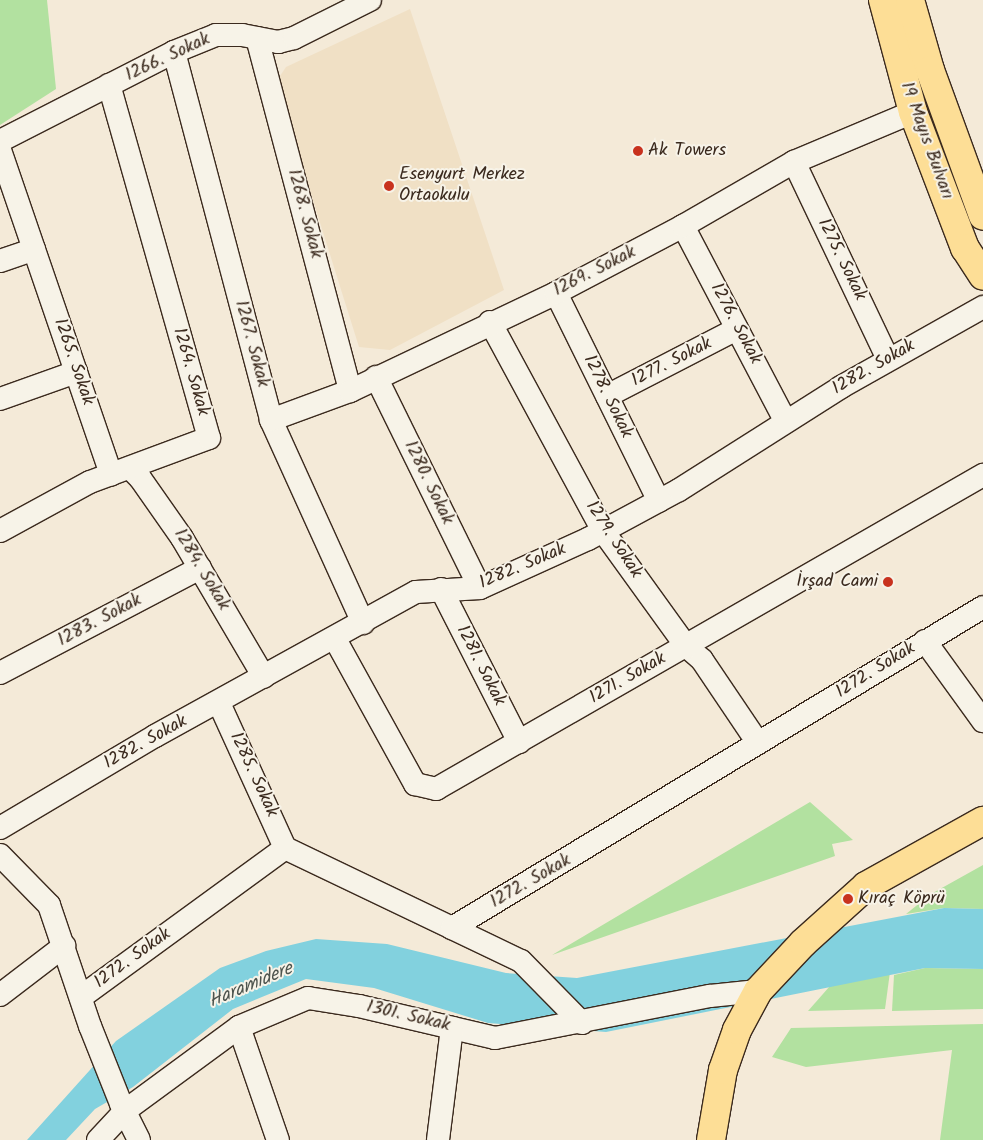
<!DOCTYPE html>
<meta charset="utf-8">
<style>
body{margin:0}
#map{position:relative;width:983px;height:1140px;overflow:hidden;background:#f4ead8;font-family:Kalam,sans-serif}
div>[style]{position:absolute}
.built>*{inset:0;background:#f0e0c5}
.green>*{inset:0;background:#b2e1a0}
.water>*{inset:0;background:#82d1de}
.roads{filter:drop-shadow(1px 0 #3b2a1e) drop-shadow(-1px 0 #3b2a1e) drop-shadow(0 1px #3b2a1e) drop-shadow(0 -1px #3b2a1e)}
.minor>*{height:22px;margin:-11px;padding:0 11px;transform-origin:11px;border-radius:11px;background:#f7f3e8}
.major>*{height:28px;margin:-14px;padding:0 14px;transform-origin:14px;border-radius:14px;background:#fdde96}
.dots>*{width:14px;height:14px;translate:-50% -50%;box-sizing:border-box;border:2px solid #f7f3e8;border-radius:50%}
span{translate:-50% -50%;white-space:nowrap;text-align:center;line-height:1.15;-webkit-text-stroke:4px #f7f3e8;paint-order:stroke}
.street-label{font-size:18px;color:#3b2a1e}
.poi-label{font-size:18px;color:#3b2a1e}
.left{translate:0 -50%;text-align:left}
.right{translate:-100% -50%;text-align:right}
.water-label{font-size:19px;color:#4d544e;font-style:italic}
</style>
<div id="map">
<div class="built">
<div style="clip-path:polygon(410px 9px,504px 290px,390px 350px,359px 347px,276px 82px,286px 67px)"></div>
</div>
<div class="green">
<div style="clip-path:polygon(0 0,47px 0,56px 89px,0 125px)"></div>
<div style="clip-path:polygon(810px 802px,853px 840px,832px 844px,835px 856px,552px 955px)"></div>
<div style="clip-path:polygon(983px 865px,983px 909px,944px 908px,906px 914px,931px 894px)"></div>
<div style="clip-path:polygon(897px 920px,885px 1009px,808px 1011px,837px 978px)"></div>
<div style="clip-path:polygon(925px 968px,983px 969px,983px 1009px,892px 1011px,894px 975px)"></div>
<div style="clip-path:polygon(983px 1024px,983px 1140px,940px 1140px,952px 1050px,806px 1067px,772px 1057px,791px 1028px)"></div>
</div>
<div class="water">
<div style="clip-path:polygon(944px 908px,983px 909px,983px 969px,925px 968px,606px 1032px,488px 1023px,374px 988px,306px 979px,233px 1009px,133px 1087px,95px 1109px,66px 1140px,27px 1140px,116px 1041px,220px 968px,266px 951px,316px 939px,387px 944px,506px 973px,577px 978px)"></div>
</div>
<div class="roads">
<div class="minor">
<div style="left:257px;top:38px;width:365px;rotate:75.2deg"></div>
<div style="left:174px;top:52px;width:381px;rotate:75.2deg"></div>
<div style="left:271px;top:420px;width:223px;rotate:65.6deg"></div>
<div style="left:0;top:141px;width:195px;rotate:-27.1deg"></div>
<div style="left:174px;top:52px;width:45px;rotate:-22deg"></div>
<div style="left:216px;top:35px;width:26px"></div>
<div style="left:242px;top:35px;width:37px;rotate:11deg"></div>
<div style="left:278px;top:42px;width:16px;rotate:-14deg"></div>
<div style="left:294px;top:38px;width:85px;rotate:-26.6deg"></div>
<div style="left:0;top:150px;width:343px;rotate:71.1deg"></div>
<div style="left:794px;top:162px;width:218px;rotate:64.5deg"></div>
<div style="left:683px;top:226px;width:221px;rotate:62.3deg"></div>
<div style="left:0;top:261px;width:36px;rotate:-19deg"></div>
<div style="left:556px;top:293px;width:232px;rotate:63.7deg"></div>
<div style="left:490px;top:322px;width:238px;rotate:61.6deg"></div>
<div style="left:603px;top:531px;width:142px;rotate:54.2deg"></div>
<div style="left:686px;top:646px;width:21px;rotate:41deg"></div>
<div style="left:702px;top:660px;width:100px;rotate:56deg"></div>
<div style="left:376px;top:377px;width:235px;rotate:63.8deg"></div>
<div style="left:607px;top:396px;width:146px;rotate:-27.3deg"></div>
<div style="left:0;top:399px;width:81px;rotate:-19.6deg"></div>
<div style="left:271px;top:420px;width:84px;rotate:-20.2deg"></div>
<div style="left:350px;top:391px;width:228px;rotate:-25.4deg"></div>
<div style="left:556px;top:293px;width:144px;rotate:-27.8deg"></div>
<div style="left:683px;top:226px;width:128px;rotate:-30deg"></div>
<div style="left:794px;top:162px;width:129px;rotate:-22.8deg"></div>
<div style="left:130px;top:468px;width:14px;rotate:45deg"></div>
<div style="left:140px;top:478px;width:73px;rotate:55deg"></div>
<div style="left:182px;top:538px;width:161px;rotate:59.5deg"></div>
<div style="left:0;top:531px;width:102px;rotate:-28.6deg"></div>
<div style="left:90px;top:482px;width:127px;rotate:-20.3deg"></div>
<div style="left:209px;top:438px;width:367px;rotate:-105.8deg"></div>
<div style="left:441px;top:589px;width:172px;rotate:63deg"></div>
<div style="left:335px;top:639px;width:166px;rotate:61.1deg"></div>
<div style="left:415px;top:784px;width:22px;rotate:13deg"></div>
<div style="left:436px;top:789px;width:631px;rotate:-29.86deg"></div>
<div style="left:925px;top:641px;width:99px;rotate:54.1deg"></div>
<div style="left:0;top:673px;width:226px;rotate:-27.7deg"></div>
<div style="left:219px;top:703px;width:159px;rotate:65.5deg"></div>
<div style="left:0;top:828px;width:180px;rotate:-30.7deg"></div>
<div style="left:155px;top:736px;width:298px;rotate:-28.9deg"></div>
<div style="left:416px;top:592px;width:64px;rotate:-3.6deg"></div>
<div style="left:480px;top:588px;width:119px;rotate:-24.4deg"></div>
<div style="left:588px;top:539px;width:103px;rotate:-28.3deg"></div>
<div style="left:679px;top:490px;width:192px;rotate:-32.4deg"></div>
<div style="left:841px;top:387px;width:163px;rotate:-29.4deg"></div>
<div style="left:0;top:855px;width:70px;rotate:45.6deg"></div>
<div style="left:49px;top:905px;width:128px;rotate:71.3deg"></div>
<div style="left:90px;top:1026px;width:84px;rotate:68.3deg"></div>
<div style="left:121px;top:1104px;width:40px;rotate:63.4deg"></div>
<div style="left:452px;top:928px;width:76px;rotate:25.6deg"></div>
<div style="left:521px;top:961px;width:87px;rotate:45.5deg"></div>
<div style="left:0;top:995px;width:81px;rotate:-37.4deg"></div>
<div style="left:81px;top:997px;width:253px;rotate:-36.1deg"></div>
<div style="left:285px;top:848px;width:185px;rotate:25.6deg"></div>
<div style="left:452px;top:928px;width:620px;rotate:-31.15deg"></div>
<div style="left:239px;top:1027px;width:120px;rotate:71deg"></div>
<div style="left:98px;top:1140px;width:41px;rotate:-47deg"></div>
<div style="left:126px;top:1110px;width:140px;rotate:-36.3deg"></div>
<div style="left:239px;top:1027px;width:75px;rotate:-22.8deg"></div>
<div style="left:308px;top:998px;width:52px;rotate:8.9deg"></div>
<div style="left:359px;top:1006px;width:140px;rotate:13.2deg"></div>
<div style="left:495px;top:1038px;width:219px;rotate:-11.1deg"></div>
<div style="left:710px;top:996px;width:48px;rotate:-5.9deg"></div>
<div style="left:438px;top:1140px;width:113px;rotate:-82.9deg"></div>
</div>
<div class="major">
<div style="left:883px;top:0;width:116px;rotate:75deg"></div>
<div style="left:913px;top:112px;width:146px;rotate:69.1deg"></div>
<div style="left:965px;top:248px;width:33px;rotate:57deg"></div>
<div style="left:910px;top:0;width:73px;rotate:74.1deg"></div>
<div style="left:930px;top:70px;width:155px;rotate:70deg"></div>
<div style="left:711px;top:1140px;width:71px;rotate:-80.3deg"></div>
<div style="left:723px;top:1070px;width:42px;rotate:-70.7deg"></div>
<div style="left:737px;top:1030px;width:44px;rotate:-61.7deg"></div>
<div style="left:758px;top:991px;width:66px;rotate:-46.8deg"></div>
<div style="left:803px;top:943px;width:85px;rotate:-42.1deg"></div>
<div style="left:866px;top:886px;width:134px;rotate:-29.1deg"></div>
</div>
</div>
<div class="dots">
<div style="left:638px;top:151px;background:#c8321e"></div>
<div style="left:389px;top:186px;background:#c8321e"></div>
<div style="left:888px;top:582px;background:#c8321e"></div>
<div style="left:848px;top:899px;background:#c8321e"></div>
</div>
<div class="street-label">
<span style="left:168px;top:58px;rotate:-25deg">1266. Sokak</span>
<span style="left:926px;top:141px;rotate:70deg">19 Mayıs Bulvarı</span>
<span style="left:304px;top:214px;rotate:75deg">1268. Sokak</span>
<span style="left:841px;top:260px;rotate:64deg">1275. Sokak</span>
<span style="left:595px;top:272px;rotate:-27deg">1269. Sokak</span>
<span style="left:735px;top:324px;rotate:62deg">1276. Sokak</span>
<span style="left:251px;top:344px;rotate:75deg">1267. Sokak</span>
<span style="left:73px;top:362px;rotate:71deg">1265. Sokak</span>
<span style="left:672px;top:363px;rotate:-27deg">1277. Sokak</span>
<span style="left:874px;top:368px;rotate:-30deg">1282. Sokak</span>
<span style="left:190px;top:372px;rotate:74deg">1264. Sokak</span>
<span style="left:607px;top:397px;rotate:64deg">1278. Sokak</span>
<span style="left:428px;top:483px;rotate:64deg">1280. Sokak</span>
<span style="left:613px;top:540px;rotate:57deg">1279. Sokak</span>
<span style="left:523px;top:567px;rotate:-23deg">1282. Sokak</span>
<span style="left:201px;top:570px;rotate:59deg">1284. Sokak</span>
<span style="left:100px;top:621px;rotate:-28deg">1283. Sokak</span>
<span style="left:480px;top:666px;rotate:63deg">1281. Sokak</span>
<span style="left:876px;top:671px;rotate:-32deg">1272. Sokak</span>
<span style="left:628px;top:679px;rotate:-30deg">1271. Sokak</span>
<span style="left:146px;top:743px;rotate:-29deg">1282. Sokak</span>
<span style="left:253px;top:775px;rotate:65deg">1285. Sokak</span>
<span style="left:531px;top:882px;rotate:-30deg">1272. Sokak</span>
<span style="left:133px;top:959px;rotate:-36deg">1272. Sokak</span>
<span style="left:408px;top:1017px;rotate:13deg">1301. Sokak</span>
</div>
<div class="poi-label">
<span class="left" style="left:648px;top:151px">Ak Towers</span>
<span class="left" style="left:399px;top:186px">Esenyurt Merkez<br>Ortaokulu</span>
<span class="right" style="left:878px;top:582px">İrşad Cami</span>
<span class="left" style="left:858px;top:899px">Kıraç Köprü</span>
</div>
<div class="water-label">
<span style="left:251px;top:986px;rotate:-23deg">Haramidere</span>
</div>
</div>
